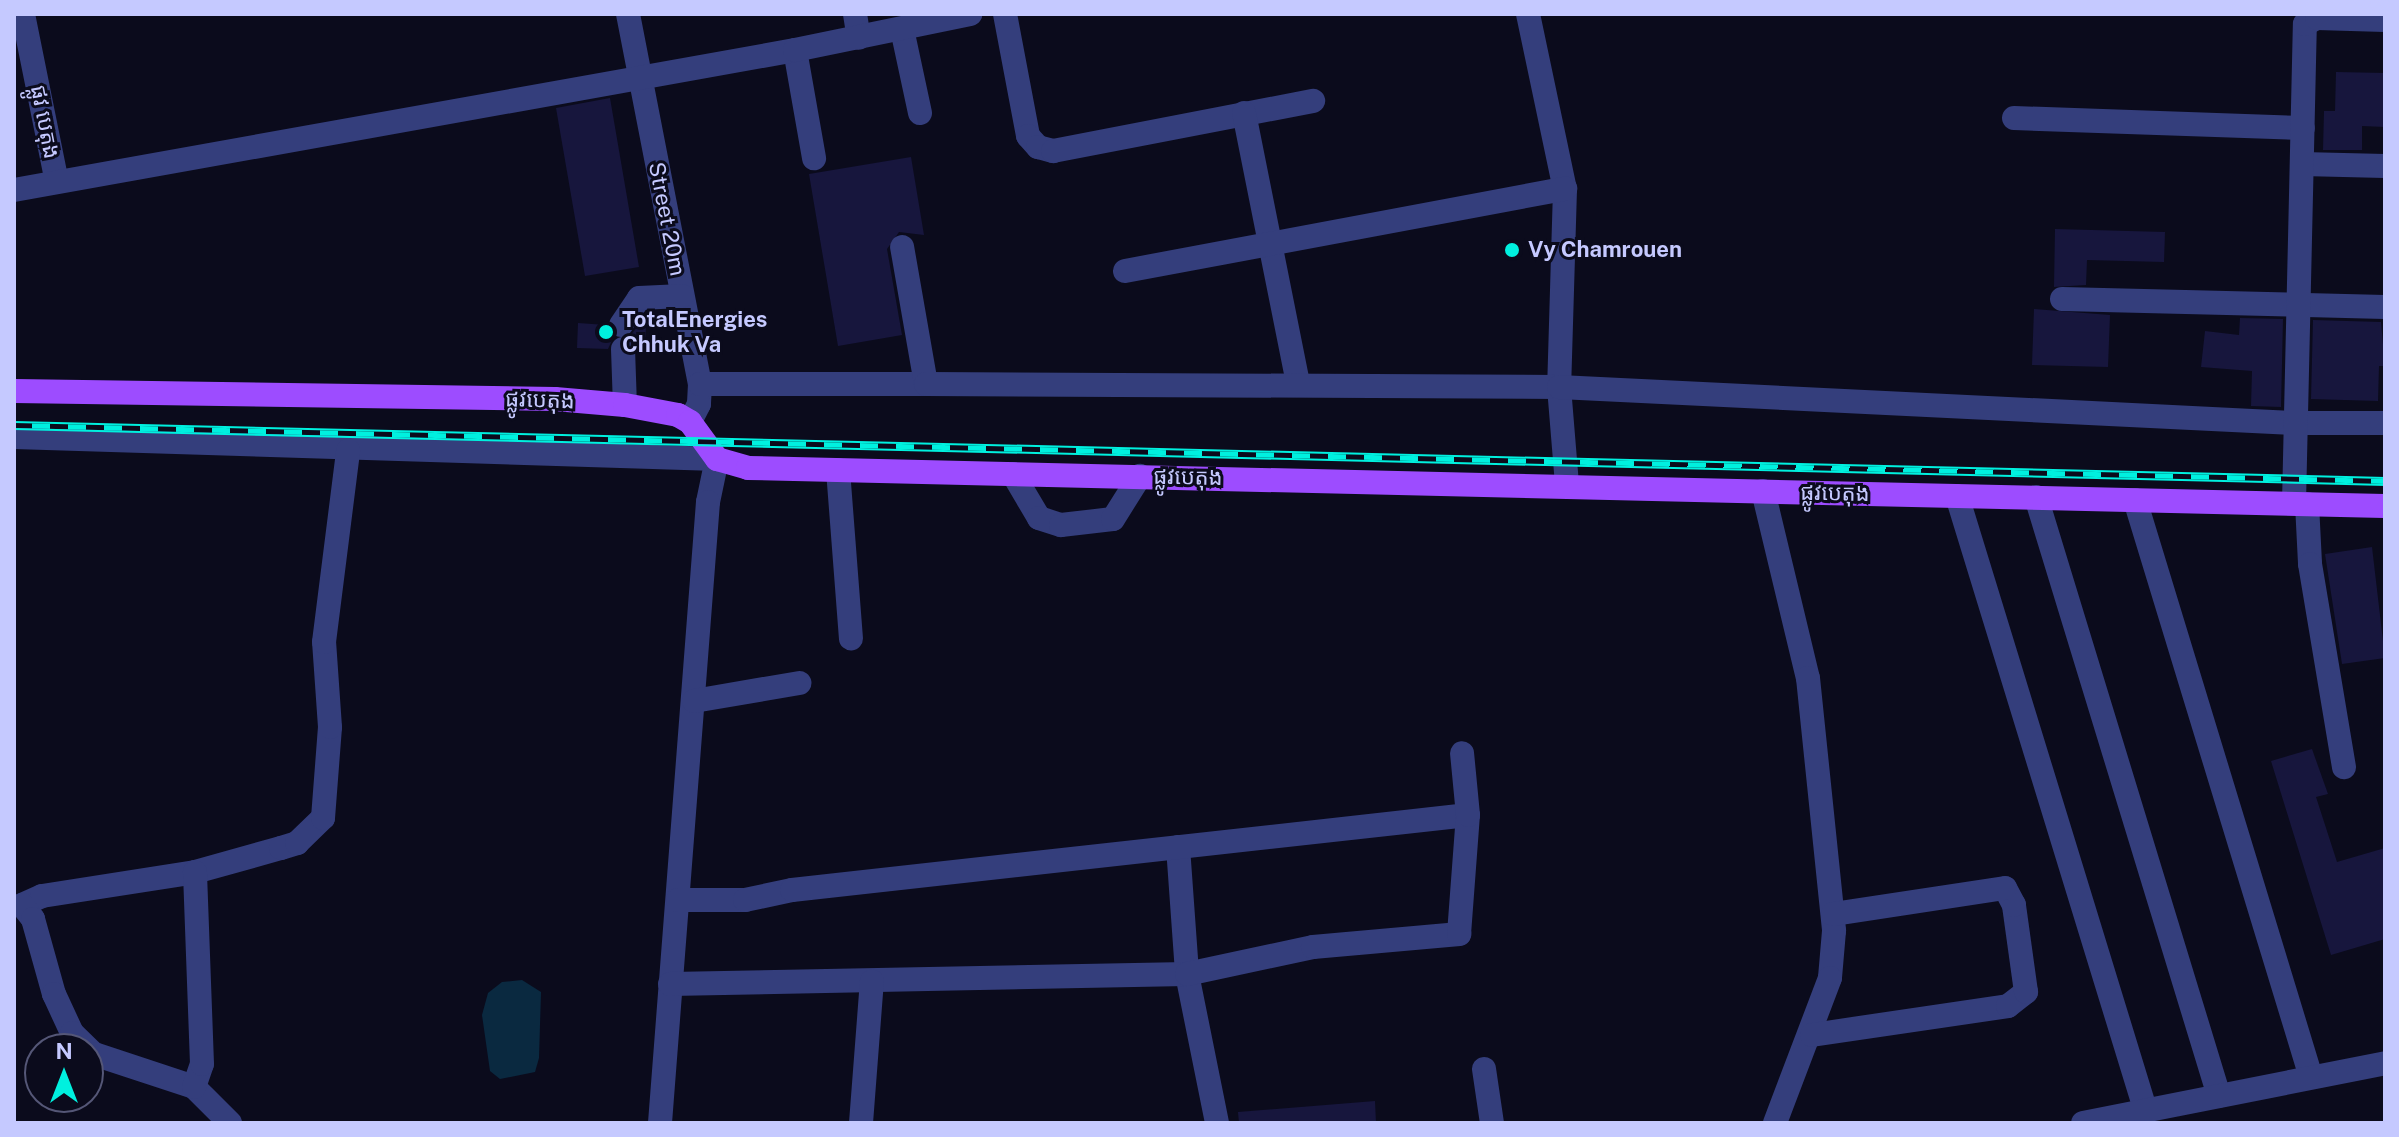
<!DOCTYPE html>
<meta charset="utf-8">
<style>
body{margin:0}
#map{position:relative;width:2399px;height:1137px;overflow:hidden;background:#0b0b1c;font-family:"Public Sans","Noto Sans Khmer",sans-serif}
div>[style]{position:absolute}
.water>*{inset:0;background:#0a2940}
.building>*{inset:0;background:#17163d}
.minor>*{height:24px;margin:-12px;padding:0 12px;transform-origin:12px;border-radius:12px;background:#343e7c}
.major>*{height:24px;margin:-12px;padding:0 12px;transform-origin:12px;border-radius:12px;background:#9d4cff}
.rail>*{height:9px;margin-top:-4.5px;transform-origin:0;background:repeating-linear-gradient(90deg,#0b0b1c 0 18px,#00f0df 0 36px);box-sizing:border-box;border-block:2px solid #00f0df}
.dots>*{width:22px;height:22px;translate:-50% -50%;box-sizing:border-box;border:4px solid #0b0b1c;border-radius:50%}
span{translate:-50% -50%;white-space:nowrap;text-align:center;line-height:1.15;-webkit-text-stroke:6px #0b0b1c;paint-order:stroke}
.street-label{font-size:22px;color:#c5c9ff}
.poi-label{font-size:22px;color:#c5c9ff;font-weight:700}
.left{translate:0 -50%;text-align:left}
.frame{position:absolute;inset:0;border:16px solid #c5c9ff;pointer-events:none}
.north{position:absolute;left:24px;top:1033px;width:80px;height:80px;box-sizing:border-box;background:#0b0b1c;border:2px solid #555777;border-radius:50%;rotate:0deg;font-size:22px;font-weight:700;line-height:32px;text-align:center;color:#c5c9ff}
.north::after{content:'';display:block;margin:auto;width:28px;height:36px;background:#00f0df;clip-path:polygon(50% 0,100% 100%,50% 72%,0 100%)}
</style>
<div id="map">
<div class="water">
<div style="clip-path:polygon(522px 980px,541px 992px,539px 1058px,535px 1072px,500px 1079px,490px 1071px,482px 1015px,488px 993px,502px 982px)"></div>
</div>
<div class="building">
<div style="clip-path:polygon(2336px 72px,2385px 73px,2385px 127px,2362px 126px,2362px 150px,2323px 150px,2324px 111px,2335px 111px)"></div>
<div style="clip-path:polygon(610px 98px,639px 267px,585px 276px,556px 108px)"></div>
<div style="clip-path:polygon(911px 157px,924px 235px,899px 232px,887px 249px,902px 335px,838px 346px,809px 174px)"></div>
<div style="clip-path:polygon(2055px 229px,2165px 232px,2164px 262px,2087px 260px,2086px 285px,2054px 287px)"></div>
<div style="clip-path:polygon(2034px 309px,2110px 315px,2108px 367px,2032px 365px)"></div>
<div style="clip-path:polygon(2240px 318px,2283px 319px,2281px 407px,2251px 406px,2252px 371px,2201px 367px,2205px 331px,2239px 335px)"></div>
<div style="clip-path:polygon(2313px 320px,2381px 322px,2385px 366px,2379px 366px,2378px 401px,2311px 399px)"></div>
<div style="clip-path:polygon(578px 323px,606px 325px,613px 338px,608px 349px,577px 348px)"></div>
<div style="clip-path:polygon(638px 326px,646px 326px,645px 350px,638px 350px,630px 336px)"></div>
<div style="clip-path:polygon(2372px 547px,2385px 658px,2342px 664px,2325px 554px)"></div>
<div style="clip-path:polygon(2312px 749px,2328px 794px,2316px 797px,2337px 862px,2385px 848px,2385px 939px,2331px 955px,2271px 761px)"></div>
<div style="clip-path:polygon(1375px 1101px,1376px 1123px,1239px 1123px,1238px 1112px)"></div>
</div>
<div class="minor">
<div style="left:23px;top:14px;width:171px;rotate:78.6deg"></div>
<div style="left:628px;top:14px;width:377px;rotate:79deg"></div>
<div style="left:700px;top:384px;width:20px;rotate:93deg"></div>
<div style="left:699px;top:404px;width:20px;rotate:117deg"></div>
<div style="left:855px;top:14px;width:24px;rotate:81deg"></div>
<div style="left:1005px;top:14px;width:124px;rotate:79.3deg"></div>
<div style="left:1028px;top:136px;width:15px;rotate:48deg"></div>
<div style="left:1038px;top:147px;width:16px;rotate:15deg"></div>
<div style="left:1053px;top:151px;width:265px;rotate:-10.9deg"></div>
<div style="left:1528px;top:14px;width:179px;rotate:78.1deg"></div>
<div style="left:1565px;top:189px;width:198px;rotate:91.7deg"></div>
<div style="left:1559px;top:387px;width:97px;rotate:85.3deg"></div>
<div style="left:902px;top:29px;width:86px;rotate:77.9deg"></div>
<div style="left:795px;top:50px;width:110px;rotate:80deg"></div>
<div style="left:1244px;top:113px;width:275px;rotate:78.7deg"></div>
<div style="left:2014px;top:118px;width:289px;rotate:2deg"></div>
<div style="left:2302px;top:164px;width:83px;rotate:1.4deg"></div>
<div style="left:14px;top:190px;width:793px;rotate:-10.16deg"></div>
<div style="left:795px;top:50px;width:179px;rotate:-11.6deg"></div>
<div style="left:1125px;top:271px;width:448px;rotate:-10.6deg"></div>
<div style="left:2062px;top:299px;width:323px;rotate:1.4deg"></div>
<div style="left:621px;top:325px;width:32px;rotate:-56deg"></div>
<div style="left:639px;top:298px;width:43px;rotate:-2.7deg"></div>
<div style="left:623px;top:349px;width:56px;rotate:88deg"></div>
<div style="left:700px;top:384px;width:226px"></div>
<div style="left:926px;top:384px;width:139px;rotate:-99.9deg"></div>
<div style="left:926px;top:384px;width:633px;rotate:0.27deg"></div>
<div style="left:1559px;top:387px;width:738px;rotate:2.8deg"></div>
<div style="left:2296px;top:423px;width:89px"></div>
<div style="left:14px;top:437px;width:703px;rotate:1.79deg"></div>
<div style="left:717px;top:459px;width:44px;rotate:101.8deg"></div>
<div style="left:708px;top:502px;width:623px;rotate:94.42deg"></div>
<div style="left:838px;top:470px;width:169px;rotate:85.6deg"></div>
<div style="left:1013px;top:474px;width:51px;rotate:59.4deg"></div>
<div style="left:1039px;top:518px;width:23px;rotate:18deg"></div>
<div style="left:1061px;top:525px;width:52px;rotate:-6.6deg"></div>
<div style="left:1113px;top:519px;width:51px;rotate:-57.9deg"></div>
<div style="left:1763px;top:491px;width:192px;rotate:76.5deg"></div>
<div style="left:1808px;top:678px;width:254px;rotate:84.1deg"></div>
<div style="left:1834px;top:931px;width:47px;rotate:94.9deg"></div>
<div style="left:1830px;top:978px;width:155px;rotate:110.8deg"></div>
<div style="left:1957px;top:496px;width:644px;rotate:72.94deg"></div>
<div style="left:2036px;top:497px;width:626px;rotate:73.01deg"></div>
<div style="left:2135px;top:500px;width:600px;rotate:73.04deg"></div>
<div style="left:2294px;top:503px;width:479px;rotate:-88.7deg"></div>
<div style="left:2305px;top:24px;width:13px;rotate:-27deg"></div>
<div style="left:2317px;top:18px;width:68px;rotate:1.7deg"></div>
<div style="left:2307px;top:504px;width:60px;rotate:87.1deg"></div>
<div style="left:2310px;top:564px;width:206px;rotate:80.5deg"></div>
<div style="left:694px;top:701px;width:107px;rotate:-9.7deg"></div>
<div style="left:1178px;top:847px;width:127px;rotate:85.9deg"></div>
<div style="left:1187px;top:974px;width:152px;rotate:78.6deg"></div>
<div style="left:678px;top:900px;width:67px"></div>
<div style="left:745px;top:900px;width:48px;rotate:-12deg"></div>
<div style="left:792px;top:890px;width:680px;rotate:-6.33deg"></div>
<div style="left:22px;top:905px;width:22px;rotate:-24deg"></div>
<div style="left:42px;top:896px;width:155px;rotate:-8.9deg"></div>
<div style="left:195px;top:872px;width:89px;rotate:-15.6deg"></div>
<div style="left:281px;top:848px;width:17px;rotate:-17deg"></div>
<div style="left:297px;top:843px;width:36px;rotate:-44deg"></div>
<div style="left:323px;top:818px;width:91px;rotate:-85.6deg"></div>
<div style="left:330px;top:727px;width:85px;rotate:-94deg"></div>
<div style="left:324px;top:642px;width:193px;rotate:-82.8deg"></div>
<div style="left:22px;top:905px;width:18px;rotate:52deg"></div>
<div style="left:33px;top:919px;width:78px;rotate:74.4deg"></div>
<div style="left:54px;top:994px;width:43px;rotate:65.2deg"></div>
<div style="left:72px;top:1033px;width:30px;rotate:44deg"></div>
<div style="left:94px;top:1054px;width:105px;rotate:18.3deg"></div>
<div style="left:194px;top:1087px;width:51px;rotate:45deg"></div>
<div style="left:670px;top:984px;width:517px;rotate:-1.11deg"></div>
<div style="left:1187px;top:974px;width:129px;rotate:-12.1deg"></div>
<div style="left:1313px;top:947px;width:147px;rotate:-5.1deg"></div>
<div style="left:1459px;top:934px;width:119px;rotate:-85.7deg"></div>
<div style="left:1468px;top:815px;width:62px;rotate:-95.5deg"></div>
<div style="left:1812px;top:1035px;width:198px;rotate:-8.4deg"></div>
<div style="left:2008px;top:1006px;width:23px;rotate:-38deg"></div>
<div style="left:2026px;top:992px;width:88px;rotate:-97.9deg"></div>
<div style="left:2014px;top:905px;width:19px;rotate:-118deg"></div>
<div style="left:2005px;top:888px;width:174px;rotate:171.4deg"></div>
<div style="left:1484px;top:1069px;width:55px;rotate:81.6deg"></div>
<div style="left:194px;top:1087px;width:24px;rotate:-71deg"></div>
<div style="left:202px;top:1064px;width:192px;rotate:-92.1deg"></div>
<div style="left:861px;top:1123px;width:142px;rotate:-85.6deg"></div>
<div style="left:2083px;top:1123px;width:308px;rotate:-11.2deg"></div>
</div>
<div class="major">
<div style="left:14px;top:391px;width:541px;rotate:0.85deg"></div>
<div style="left:555px;top:399px;width:70px;rotate:4.9deg"></div>
<div style="left:625px;top:405px;width:54px;rotate:10.7deg"></div>
<div style="left:678px;top:415px;width:14px;rotate:30deg"></div>
<div style="left:690px;top:422px;width:46px;rotate:53.9deg"></div>
<div style="left:717px;top:459px;width:32px;rotate:16deg"></div>
<div style="left:748px;top:468px;width:1637px;rotate:1.33deg"></div>
</div>
<div class="rail">
<div style="left:14px;top:425px;width:2372px;rotate:1.35deg"></div>
</div>
<div class="dots">
<div style="left:1512px;top:250px;background:#00f0df"></div>
<div style="left:606px;top:332px;background:#00f0df"></div>
</div>
<div class="street-label">
<span style="left:45px;top:122px;rotate:79deg">ផ្លូវ បេតុង</span>
<span style="left:667px;top:219px;rotate:79deg">Street 20m</span>
<span style="left:540px;top:400px;rotate:2deg">ផ្លូវបេតុង</span>
<span style="left:1188px;top:477px;rotate:1deg">ផ្លូវបេតុង</span>
<span style="left:1835px;top:493px;rotate:1deg">ផ្លូវបេតុង</span>
</div>
<div class="poi-label">
<span class="left" style="left:1528px;top:250px">Vy Chamrouen</span>
<span class="left" style="left:622px;top:332px">TotalEnergies<br>Chhuk Va</span>
</div>
<div class="frame"></div>
<div class="north">N</div>
</div>
